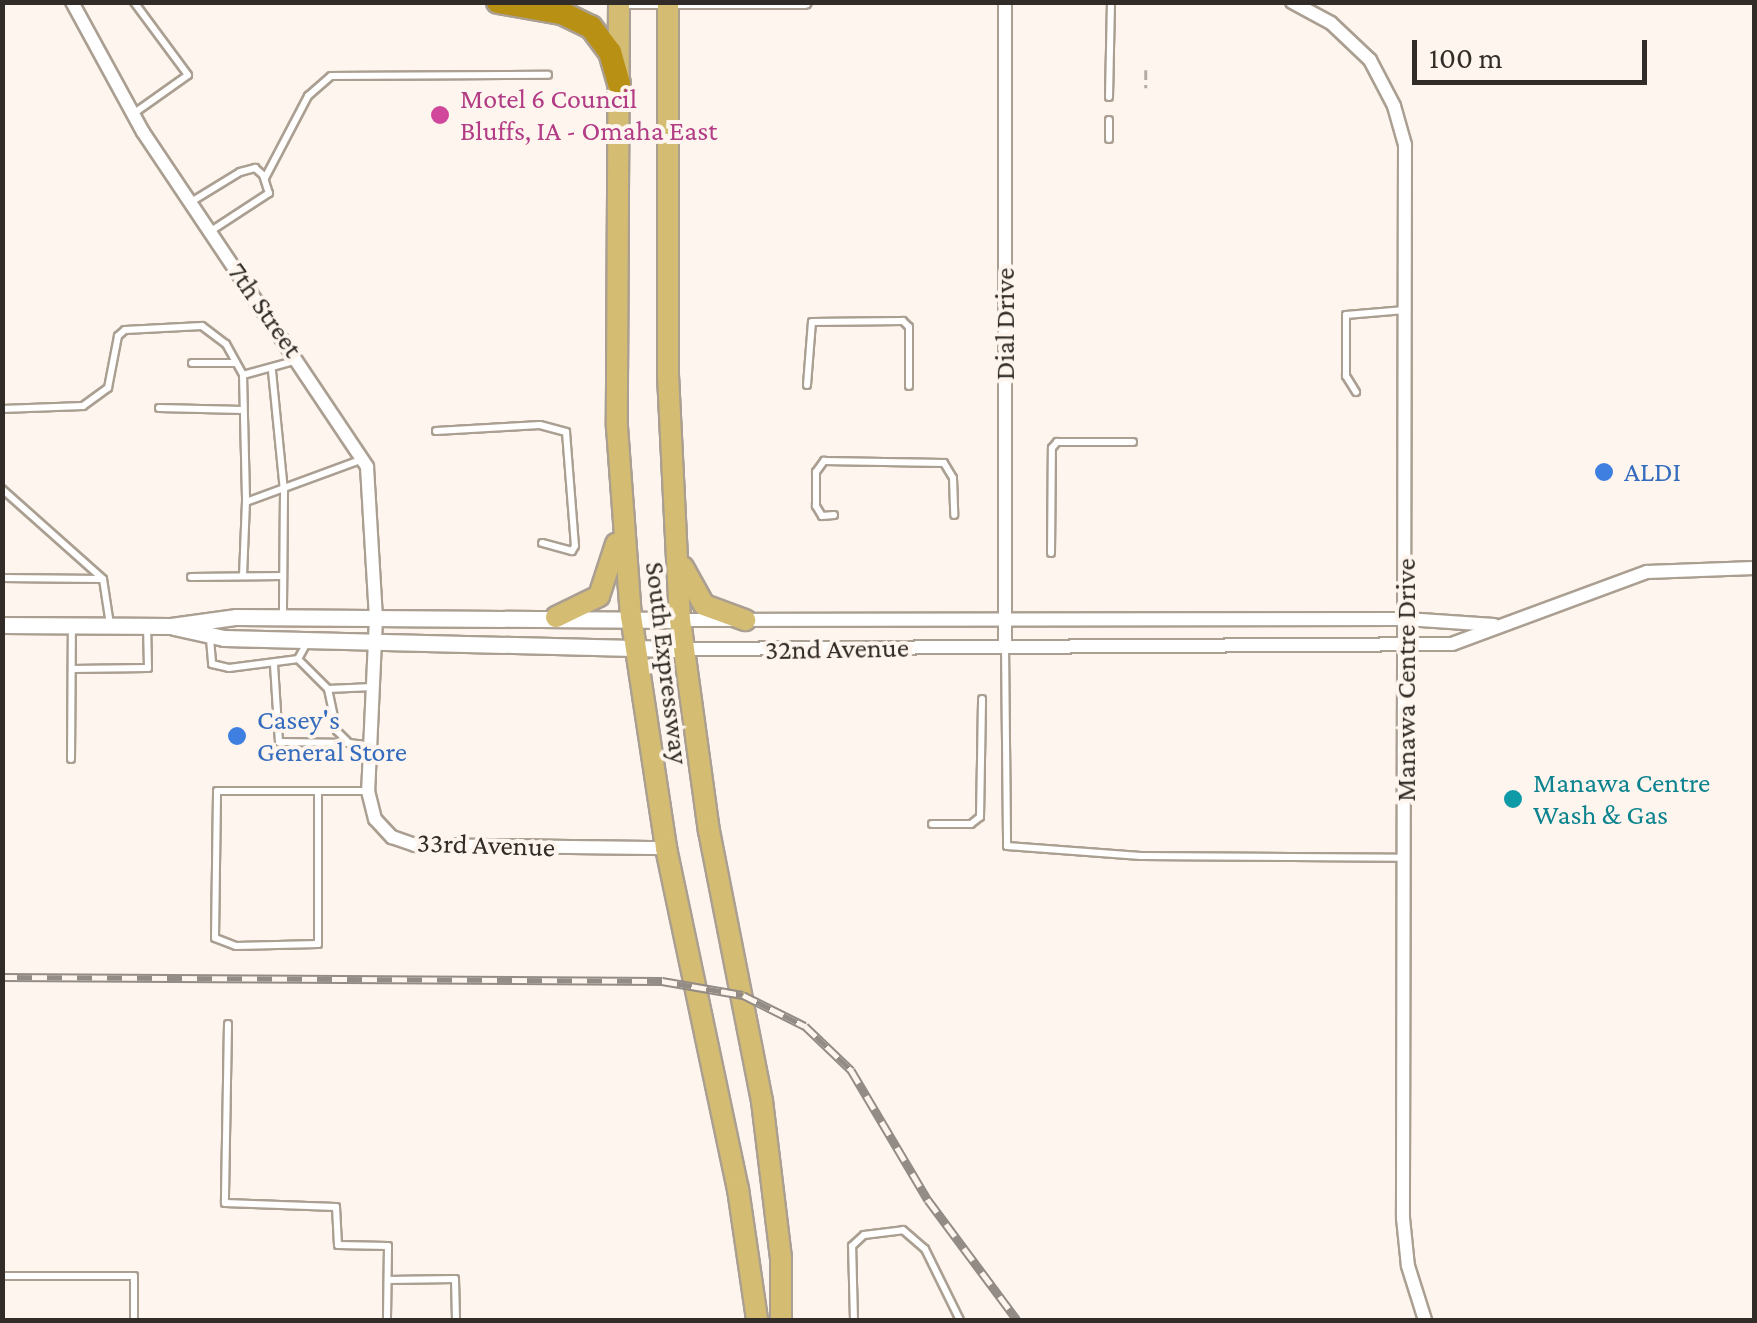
<!DOCTYPE html>
<style>
body{margin:0}
#map{position:relative;width:1757px;height:1323px;overflow:hidden;background:#fef6ee;font-family:"Crimson Pro",serif}
div>[style]{position:absolute}
.path>*{height:2.5px;margin-top:-1.25px;transform-origin:0;background:repeating-linear-gradient(90deg,#b3aca5 0 10px,transparent 0 15px)}
.roads{filter:drop-shadow(2px 0 #ab9f92) drop-shadow(-2px 0 #ab9f92) drop-shadow(0 2px #ab9f92) drop-shadow(0 -2px #ab9f92)}
.service>*{height:6px;margin:-3px;padding:0 3px;transform-origin:3px;border-radius:3px;background:#fff}
.minor>*{height:12px;margin:-6px;padding:0 6px;transform-origin:6px;border-radius:6px;background:#fff}
.tertiary>*{height:15px;margin:-7.5px;padding:0 7.5px;transform-origin:7.5px;border-radius:7.5px;background:#fff}
.primary>*{height:20px;margin:-10px;padding:0 10px;transform-origin:10px;border-radius:10px;background:#d4bd72}
.motorway>*{height:22px;margin:-11px;padding:0 11px;transform-origin:11px;border-radius:11px;background:#b89114}
.rail>*{height:9px;margin-top:-4.5px;transform-origin:0;background:repeating-linear-gradient(90deg,#fef6ee 0 15px,#938c86 0 30px);box-sizing:border-box;border-block:2px solid #938c86}
.dots>*{width:28px;height:28px;translate:-50% -50%;box-sizing:border-box;border:5px solid #fef6ee;border-radius:50%}
span{translate:-50% -50%;white-space:nowrap;text-align:center;line-height:1.15;-webkit-text-stroke:8px #fef6ee;paint-order:stroke}
.hotel-label{font-size:28px;color:#b23c85}
.left{translate:0 -50%;text-align:left}
.street-label{font-size:28px;color:#312c27}
.shop-label{font-size:28px;color:#366cbe}
.culture-label{font-size:28px;color:#0d838f}
.frame{position:absolute;inset:0;border:5px solid #312c27;pointer-events:none}
.scale{position:absolute;left:1412px;top:40px;width:235px;height:45px;box-sizing:border-box;border:5px solid #312c27;border-top:0;padding-left:12px;font-size:30px;line-height:35px;white-space:nowrap;color:#312c27;-webkit-text-stroke:8px #fef6ee;paint-order:stroke}
</style>
<div id="map">
<div class="path">
<div style="left:1146px;top:70px;width:18px;rotate:90deg"></div>
</div>
<div class="roads">
<div class="service">
<div style="left:1109px;top:97px;width:95px;rotate:-88.8deg"></div>
<div style="left:133px;top:114px;width:67px;rotate:-35.3deg"></div>
<div style="left:188px;top:75px;width:91px;rotate:-126.5deg"></div>
<div style="left:1109px;top:139px;width:19px;rotate:-90deg"></div>
<div style="left:265px;top:178px;width:93px;rotate:-62.3deg"></div>
<div style="left:308px;top:96px;width:30px;rotate:-41deg"></div>
<div style="left:331px;top:76px;width:217px;rotate:-0.3deg"></div>
<div style="left:191px;top:202px;width:57px;rotate:-31.5deg"></div>
<div style="left:240px;top:172px;width:16px;rotate:-15deg"></div>
<div style="left:255px;top:168px;width:11px;rotate:41deg"></div>
<div style="left:263px;top:175px;width:19px;rotate:72deg"></div>
<div style="left:269px;top:193px;width:69px;rotate:146.8deg"></div>
<div style="left:192px;top:363px;width:44px"></div>
<div style="left:272px;top:371px;width:122px;rotate:84.3deg"></div>
<div style="left:284px;top:492px;width:122px;rotate:90.5deg"></div>
<div style="left:243px;top:375px;width:57px;rotate:-15.3deg"></div>
<div style="left:807px;top:385px;width:63px;rotate:-85.5deg"></div>
<div style="left:812px;top:322px;width:91px;rotate:-0.6deg"></div>
<div style="left:903px;top:321px;width:8px;rotate:45deg"></div>
<div style="left:909px;top:327px;width:59px;rotate:90deg"></div>
<div style="left:1356px;top:392px;width:19px;rotate:-122deg"></div>
<div style="left:1346px;top:376px;width:61px;rotate:-90deg"></div>
<div style="left:1346px;top:315px;width:59px;rotate:-4.8deg"></div>
<div style="left:159px;top:408px;width:84px;rotate:1.4deg"></div>
<div style="left:2px;top:409px;width:81px;rotate:-2.1deg"></div>
<div style="left:83px;top:406px;width:31px;rotate:-36deg"></div>
<div style="left:108px;top:388px;width:53px;rotate:-79.1deg"></div>
<div style="left:118px;top:336px;width:9px;rotate:-41deg"></div>
<div style="left:125px;top:330px;width:77px;rotate:-3deg"></div>
<div style="left:202px;top:326px;width:30px;rotate:37deg"></div>
<div style="left:226px;top:344px;width:35px;rotate:61deg"></div>
<div style="left:243px;top:375px;width:127px;rotate:88.6deg"></div>
<div style="left:436px;top:431px;width:104px;rotate:-3.3deg"></div>
<div style="left:540px;top:425px;width:27px;rotate:15deg"></div>
<div style="left:566px;top:432px;width:114px;rotate:85.5deg"></div>
<div style="left:575px;top:546px;width:6px;rotate:121deg"></div>
<div style="left:572px;top:551px;width:31px;rotate:-165deg"></div>
<div style="left:2px;top:489px;width:135px;rotate:41.7deg"></div>
<div style="left:103px;top:579px;width:47px;rotate:81.3deg"></div>
<div style="left:834px;top:515px;width:12px;rotate:175deg"></div>
<div style="left:822px;top:516px;width:12px;rotate:-121deg"></div>
<div style="left:816px;top:506px;width:34px;rotate:-90deg"></div>
<div style="left:816px;top:472px;width:14px;rotate:-54deg"></div>
<div style="left:824px;top:461px;width:120px;rotate:1deg"></div>
<div style="left:944px;top:463px;width:17px;rotate:59deg"></div>
<div style="left:953px;top:478px;width:37px;rotate:88deg"></div>
<div style="left:1051px;top:553px;width:105px;rotate:-89.5deg"></div>
<div style="left:1052px;top:448px;width:8px;rotate:-50deg"></div>
<div style="left:1057px;top:442px;width:76px"></div>
<div style="left:243px;top:576px;width:74px;rotate:-87.7deg"></div>
<div style="left:246px;top:502px;width:125px;rotate:-20.2deg"></div>
<div style="left:191px;top:577px;width:92px;rotate:-0.6deg"></div>
<div style="left:2px;top:578px;width:99px;rotate:0.6deg"></div>
<div style="left:210px;top:639px;width:25px;rotate:85deg"></div>
<div style="left:212px;top:664px;width:17px;rotate:13deg"></div>
<div style="left:229px;top:668px;width:70px;rotate:-7.4deg"></div>
<div style="left:298px;top:659px;width:21px;rotate:-61deg"></div>
<div style="left:1005px;top:646px;width:200px;rotate:89.4deg"></div>
<div style="left:1007px;top:846px;width:134px;rotate:4.3deg"></div>
<div style="left:1141px;top:856px;width:262px;rotate:0.4deg"></div>
<div style="left:298px;top:659px;width:42px;rotate:45deg"></div>
<div style="left:328px;top:689px;width:45px;rotate:-2.5deg"></div>
<div style="left:274px;top:665px;width:77px;rotate:86.3deg"></div>
<div style="left:279px;top:742px;width:70px;rotate:0.8deg"></div>
<div style="left:72px;top:669px;width:76px;rotate:-0.8deg"></div>
<div style="left:148px;top:668px;width:43px;rotate:-91.3deg"></div>
<div style="left:328px;top:689px;width:43px;rotate:77.9deg"></div>
<div style="left:337px;top:731px;width:17px;rotate:45deg"></div>
<div style="left:349px;top:743px;width:23px;rotate:7deg"></div>
<div style="left:71px;top:759px;width:132px;rotate:-89.6deg"></div>
<div style="left:318px;top:791px;width:153px;rotate:90deg"></div>
<div style="left:318px;top:944px;width:82px;rotate:178.6deg"></div>
<div style="left:236px;top:946px;width:22px;rotate:-159deg"></div>
<div style="left:215px;top:938px;width:147px;rotate:-89.2deg"></div>
<div style="left:217px;top:791px;width:150px"></div>
<div style="left:932px;top:824px;width:39px"></div>
<div style="left:971px;top:824px;width:11px;rotate:-38deg"></div>
<div style="left:980px;top:817px;width:118px;rotate:-89deg"></div>
<div style="left:228px;top:1024px;width:179px;rotate:91deg"></div>
<div style="left:225px;top:1203px;width:111px;rotate:2.1deg"></div>
<div style="left:336px;top:1207px;width:38px;rotate:87deg"></div>
<div style="left:338px;top:1245px;width:50px;rotate:1.1deg"></div>
<div style="left:388px;top:1246px;width:74px;rotate:90.8deg"></div>
<div style="left:2px;top:1276px;width:132px"></div>
<div style="left:134px;top:1276px;width:44px;rotate:90deg"></div>
<div style="left:388px;top:1280px;width:67px;rotate:-0.9deg"></div>
<div style="left:455px;top:1279px;width:41px;rotate:88.6deg"></div>
<div style="left:854px;top:1320px;width:74px;rotate:-91.5deg"></div>
<div style="left:852px;top:1246px;width:16px;rotate:-43deg"></div>
<div style="left:864px;top:1235px;width:39px;rotate:-7deg"></div>
<div style="left:903px;top:1230px;width:29px;rotate:41deg"></div>
<div style="left:925px;top:1249px;width:79px;rotate:63.8deg"></div>
</div>
<div class="minor">
<div style="left:72px;top:2px;width:148px;rotate:61.4deg"></div>
<div style="left:143px;top:132px;width:403px;rotate:56.2deg"></div>
<div style="left:367px;top:467px;width:151px;rotate:86.6deg"></div>
<div style="left:376px;top:618px;width:173px;rotate:92.6deg"></div>
<div style="left:368px;top:791px;width:29px;rotate:76deg"></div>
<div style="left:375px;top:819px;width:25px;rotate:47deg"></div>
<div style="left:392px;top:837px;width:24px;rotate:19deg"></div>
<div style="left:415px;top:845px;width:251px;rotate:0.7deg"></div>
<div style="left:620px;top:2px;width:185px"></div>
<div style="left:1292px;top:2px;width:44px;rotate:28.3deg"></div>
<div style="left:1331px;top:23px;width:54px;rotate:43.5deg"></div>
<div style="left:1370px;top:60px;width:52px;rotate:62.4deg"></div>
<div style="left:1394px;top:106px;width:41px;rotate:74.2deg"></div>
<div style="left:1405px;top:145px;width:1073px;rotate:90.11deg"></div>
<div style="left:1403px;top:1218px;width:48px;rotate:84.1deg"></div>
<div style="left:1408px;top:1266px;width:57px;rotate:72.5deg"></div>
<div style="left:680px;top:620px;width:726px;rotate:-0.08deg"></div>
<div style="left:1406px;top:619px;width:88px;rotate:3.9deg"></div>
<div style="left:1005px;top:645px;width:643px;rotate:-90deg"></div>
<div style="left:684px;top:649px;width:768px;rotate:-0.37deg"></div>
<div style="left:1452px;top:644px;width:208px;rotate:-20.3deg"></div>
<div style="left:1647px;top:572px;width:107px;rotate:-2.1deg"></div>
</div>
<div class="tertiary">
<div style="left:2px;top:625px;width:169px;rotate:0.3deg"></div>
<div style="left:171px;top:626px;width:66px;rotate:-7.9deg"></div>
<div style="left:236px;top:617px;width:444px;rotate:0.4deg"></div>
<div style="left:174px;top:627px;width:51px;rotate:12.4deg"></div>
<div style="left:224px;top:638px;width:460px;rotate:1.4deg"></div>
</div>
<div class="primary">
<div style="left:619px;top:2px;width:425px;rotate:90.3deg"></div>
<div style="left:617px;top:427px;width:190px;rotate:85.8deg"></div>
<div style="left:631px;top:616px;width:235px;rotate:81.4deg"></div>
<div style="left:666px;top:848px;width:349px;rotate:78.1deg"></div>
<div style="left:738px;top:1189px;width:132px;rotate:81.7deg"></div>
<div style="left:668px;top:2px;width:373px;rotate:90deg"></div>
<div style="left:668px;top:375px;width:245px;rotate:87.2deg"></div>
<div style="left:680px;top:620px;width:213px;rotate:82.2deg"></div>
<div style="left:709px;top:831px;width:275px;rotate:78.9deg"></div>
<div style="left:762px;top:1101px;width:158px;rotate:83.1deg"></div>
<div style="left:781px;top:1258px;width:62px;rotate:90deg"></div>
<div style="left:683px;top:567px;width:43px;rotate:61.1deg"></div>
<div style="left:704px;top:605px;width:44px;rotate:20.1deg"></div>
<div style="left:556px;top:617px;width:48px;rotate:-26deg"></div>
<div style="left:599px;top:596px;width:55px;rotate:-71.9deg"></div>
</div>
<div class="motorway">
<div style="left:498px;top:2px;width:65px;rotate:9.8deg"></div>
<div style="left:562px;top:13px;width:32px;rotate:26deg"></div>
<div style="left:591px;top:27px;width:31px;rotate:53deg"></div>
<div style="left:610px;top:52px;width:33px;rotate:74deg"></div>
</div>
</div>
<div class="rail">
<div style="left:2px;top:977px;width:660px;rotate:0.35deg"></div>
<div style="left:662px;top:981px;width:82px;rotate:9.8deg"></div>
<div style="left:743px;top:995px;width:69px;rotate:26.6deg"></div>
<div style="left:805px;top:1026px;width:64px;rotate:43.7deg"></div>
<div style="left:851px;top:1070px;width:151px;rotate:59.4deg"></div>
<div style="left:928px;top:1200px;width:149px;rotate:53.4deg"></div>
</div>
<div class="dots">
<div style="left:440px;top:115px;background:#d1479c"></div>
<div style="left:1604px;top:472px;background:#3f7fe0"></div>
<div style="left:237px;top:736px;background:#3f7fe0"></div>
<div style="left:1513px;top:799px;background:#0f9aa8"></div>
</div>
<div class="hotel-label">
<span class="left" style="left:460px;top:115px">Motel 6 Council<br>Bluffs, IA - Omaha East</span>
</div>
<div class="street-label">
<span style="left:265px;top:310px;rotate:55deg">7th Street</span>
<span style="left:1005px;top:324px;rotate:-90deg">Dial Drive</span>
<span style="left:837px;top:649px;rotate:-1deg">32nd Avenue</span>
<span style="left:667px;top:663px;rotate:83deg">South Expressway</span>
<span style="left:1406px;top:680px;rotate:-90deg">Manawa Centre Drive</span>
<span style="left:486px;top:845px;rotate:2deg">33rd Avenue</span>
</div>
<div class="shop-label">
<span class="left" style="left:1624px;top:472px">ALDI</span>
<span class="left" style="left:257px;top:736px">Casey's<br>General Store</span>
</div>
<div class="culture-label">
<span class="left" style="left:1533px;top:799px">Manawa Centre<br>Wash &amp; Gas</span>
</div>
<div class="frame"></div>
<div class="scale">100 m</div>
</div>
